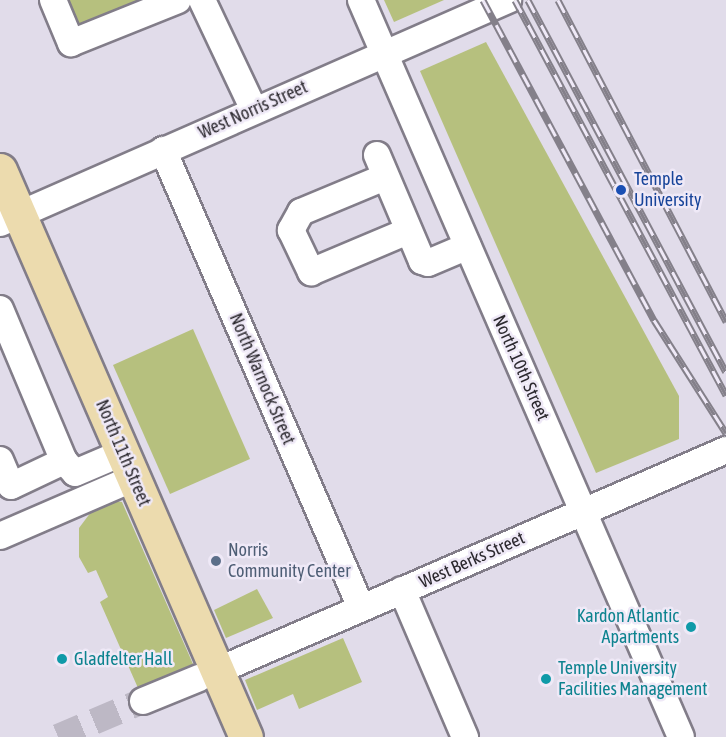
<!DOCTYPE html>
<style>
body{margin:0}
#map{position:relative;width:726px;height:737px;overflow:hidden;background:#e1dcea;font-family:"Asap Condensed",sans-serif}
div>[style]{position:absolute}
.green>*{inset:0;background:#b6c07e}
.minor-tunnel>*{height:26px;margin-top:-13px;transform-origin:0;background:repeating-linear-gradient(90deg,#bdb8c5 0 26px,transparent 0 39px)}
.roads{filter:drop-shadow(2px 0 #827d89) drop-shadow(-2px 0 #827d89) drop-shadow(0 2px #827d89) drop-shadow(0 -2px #827d89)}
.minor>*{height:26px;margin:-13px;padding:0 13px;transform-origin:13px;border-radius:13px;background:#fff}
.major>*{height:33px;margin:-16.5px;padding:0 16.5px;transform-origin:16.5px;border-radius:16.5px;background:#ecdbae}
.rail>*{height:7px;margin-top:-3.5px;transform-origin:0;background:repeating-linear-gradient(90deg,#efe9f7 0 14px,#84808a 0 28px);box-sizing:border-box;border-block:2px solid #84808a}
.dots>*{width:16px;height:16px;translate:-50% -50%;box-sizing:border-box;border:3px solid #efe9f7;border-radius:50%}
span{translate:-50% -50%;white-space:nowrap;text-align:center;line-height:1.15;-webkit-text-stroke:5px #efe9f7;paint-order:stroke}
.street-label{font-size:18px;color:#2c292f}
.transit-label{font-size:18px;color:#164399}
.left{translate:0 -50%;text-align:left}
.service-label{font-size:18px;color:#4e5e75}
.culture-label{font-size:18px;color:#0d838f}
.right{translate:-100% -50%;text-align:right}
</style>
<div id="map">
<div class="green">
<div style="clip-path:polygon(68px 0,145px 0,80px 28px)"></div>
<div style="clip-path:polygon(384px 0,444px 0,394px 22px)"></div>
<div style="clip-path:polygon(486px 42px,679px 396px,679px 439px,596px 473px,420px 71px)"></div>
<div style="clip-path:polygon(193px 329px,250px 459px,170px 494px,113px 365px)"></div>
<div style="clip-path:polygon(116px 501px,122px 502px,193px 664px,138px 688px,100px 602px,108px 597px,96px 570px,88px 573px,79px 557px,79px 528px,91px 512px)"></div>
<div style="clip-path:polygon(257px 589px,273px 618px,226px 638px,214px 610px)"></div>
<div style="clip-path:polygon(343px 638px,362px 682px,299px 709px,293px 694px,257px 710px,245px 680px)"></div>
</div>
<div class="minor-tunnel">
<div style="left:58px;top:737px;width:92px;rotate:-23deg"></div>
</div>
<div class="roads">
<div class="minor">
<div style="left:53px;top:0;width:47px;rotate:67.3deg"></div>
<div style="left:71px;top:43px;width:115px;rotate:-21.9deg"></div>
<div style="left:202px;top:0;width:122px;rotate:64.7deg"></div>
<div style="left:361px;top:0;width:803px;rotate:66.53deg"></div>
<div style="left:163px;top:150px;width:499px;rotate:66.6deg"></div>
<div style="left:377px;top:155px;width:115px;rotate:67deg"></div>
<div style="left:422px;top:261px;width:6px;rotate:18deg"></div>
<div style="left:428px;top:263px;width:43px;rotate:-23deg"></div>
<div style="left:385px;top:177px;width:91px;rotate:157.4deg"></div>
<div style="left:301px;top:212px;width:21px;rotate:119deg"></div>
<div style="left:291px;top:230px;width:47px;rotate:64.5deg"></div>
<div style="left:311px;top:272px;width:105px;rotate:-22.9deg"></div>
<div style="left:0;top:223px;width:555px;rotate:-23.7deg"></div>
<div style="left:0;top:309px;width:165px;rotate:67.2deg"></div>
<div style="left:64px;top:461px;width:16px;rotate:47deg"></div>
<div style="left:75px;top:473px;width:51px;rotate:-23.1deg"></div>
<div style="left:0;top:460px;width:28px;rotate:67deg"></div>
<div style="left:11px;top:486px;width:59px;rotate:-25.3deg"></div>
<div style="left:0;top:536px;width:146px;rotate:-23.4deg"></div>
<div style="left:402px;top:590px;width:160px;rotate:66.8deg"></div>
<div style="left:217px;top:671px;width:555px;rotate:-23.47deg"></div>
<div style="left:143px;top:701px;width:61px;rotate:-22.3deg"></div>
</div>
<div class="major">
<div style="left:0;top:170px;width:618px;rotate:66.55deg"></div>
</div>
</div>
<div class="rail">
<div style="left:483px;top:0;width:363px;rotate:61.9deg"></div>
<div style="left:654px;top:320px;width:134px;rotate:57.5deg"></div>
<div style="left:515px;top:0;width:448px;rotate:61.9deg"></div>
<div style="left:528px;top:0;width:421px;rotate:62deg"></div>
<div style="left:558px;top:0;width:363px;rotate:62.4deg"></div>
</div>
<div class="dots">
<div style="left:621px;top:190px;background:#1a4fb4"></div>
<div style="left:216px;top:561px;background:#5c6f8a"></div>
<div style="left:691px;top:627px;background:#0f9aa8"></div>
<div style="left:62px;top:659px;background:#0f9aa8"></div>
<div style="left:546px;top:679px;background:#0f9aa8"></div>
</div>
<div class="street-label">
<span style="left:253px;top:110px;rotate:-24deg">West Norris Street</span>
<span style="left:521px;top:368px;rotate:66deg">North 10th Street</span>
<span style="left:262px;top:379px;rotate:67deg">North Warnock Street</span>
<span style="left:123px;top:453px;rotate:67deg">North 11th Street</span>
<span style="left:472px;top:560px;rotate:-24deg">West Berks Street</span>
</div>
<div class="transit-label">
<span class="left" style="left:634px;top:190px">Temple<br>University</span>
</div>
<div class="service-label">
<span class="left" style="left:228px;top:561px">Norris<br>Community Center</span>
</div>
<div class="culture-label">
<span class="right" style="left:679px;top:627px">Kardon Atlantic<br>Apartments</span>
<span class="left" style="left:74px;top:659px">Gladfelter Hall</span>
<span class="left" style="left:558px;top:679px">Temple University<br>Facilities Management</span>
</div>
</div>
